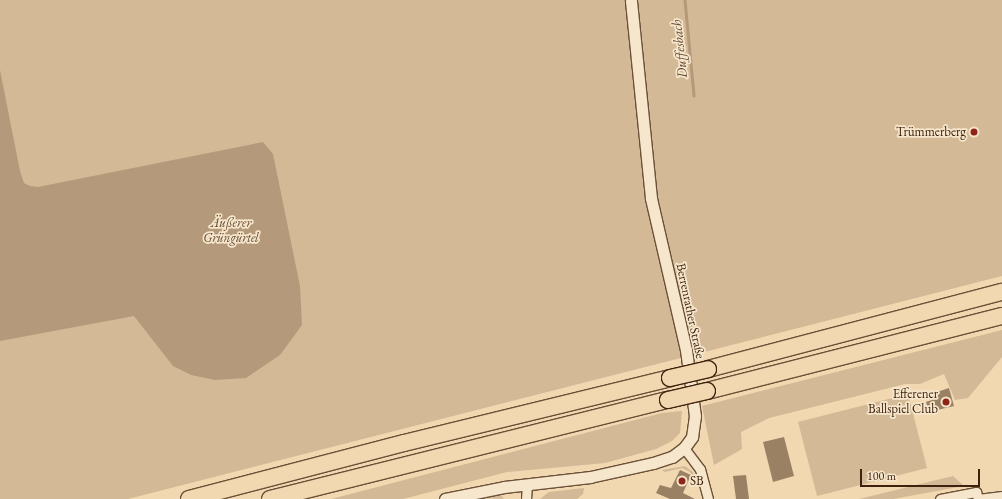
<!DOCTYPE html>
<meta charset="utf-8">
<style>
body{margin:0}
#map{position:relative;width:1002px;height:499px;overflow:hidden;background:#f1d8b1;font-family:"EB Garamond",serif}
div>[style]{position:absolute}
.green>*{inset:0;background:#d3b995}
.water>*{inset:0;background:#b49a7a}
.stream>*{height:2.5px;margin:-1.25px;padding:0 1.25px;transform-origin:1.25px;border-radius:1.25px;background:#b49a7a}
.building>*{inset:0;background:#9b8163}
.roads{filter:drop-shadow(1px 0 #6b5037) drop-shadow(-1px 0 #6b5037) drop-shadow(0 1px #6b5037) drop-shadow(0 -1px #6b5037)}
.minor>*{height:9px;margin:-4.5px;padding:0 4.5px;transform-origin:4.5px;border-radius:4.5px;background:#f6e6cc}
.tertiary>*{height:11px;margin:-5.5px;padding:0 5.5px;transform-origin:5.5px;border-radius:5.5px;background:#f6e6cc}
.motorway>*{height:16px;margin:-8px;padding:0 8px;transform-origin:8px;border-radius:8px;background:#f1d8b1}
.bridges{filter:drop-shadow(1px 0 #3e220e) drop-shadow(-1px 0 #3e220e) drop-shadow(0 1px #3e220e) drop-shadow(0 -1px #3e220e)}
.motorway-bridge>*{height:16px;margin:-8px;padding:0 8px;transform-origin:8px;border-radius:8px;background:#f1d8b1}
.dots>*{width:11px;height:11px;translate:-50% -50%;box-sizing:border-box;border:2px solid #f6e6cc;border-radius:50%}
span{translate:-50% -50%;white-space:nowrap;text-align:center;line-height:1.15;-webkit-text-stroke:3.5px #f6e6cc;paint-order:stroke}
.poi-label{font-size:13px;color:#3e220e}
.right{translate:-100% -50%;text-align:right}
.left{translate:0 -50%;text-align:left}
.park-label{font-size:13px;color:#634830;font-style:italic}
.street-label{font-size:13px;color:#3e220e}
.water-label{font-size:14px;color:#61462e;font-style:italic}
.scale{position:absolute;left:860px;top:469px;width:120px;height:18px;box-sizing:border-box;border:2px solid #3e220e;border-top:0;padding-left:5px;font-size:12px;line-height:14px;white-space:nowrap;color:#3e220e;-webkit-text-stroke:3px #f6e6cc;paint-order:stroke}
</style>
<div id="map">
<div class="green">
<div style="clip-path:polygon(0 0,1002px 0,1002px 276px,128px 499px,0 499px)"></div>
<div style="clip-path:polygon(1002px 330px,1002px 357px,968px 398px,955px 400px,944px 374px,920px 384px,905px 384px,769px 418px,741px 432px,742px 449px,714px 465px,702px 406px)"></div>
<div style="clip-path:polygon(908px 394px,927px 468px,817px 496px,798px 422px)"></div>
<div style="clip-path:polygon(682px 411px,680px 433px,672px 441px,656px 449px,605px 463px,507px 472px,403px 499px,331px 499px,662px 413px)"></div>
<div style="clip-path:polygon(685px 466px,693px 472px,697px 482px,690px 472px,682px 468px,665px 472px,662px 470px)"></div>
<div style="clip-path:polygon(953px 476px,964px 486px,893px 499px,859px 499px)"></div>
<div style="clip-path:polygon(584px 488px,583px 494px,577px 499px,540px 499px,549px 492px)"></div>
<div style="clip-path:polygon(501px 495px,504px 499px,480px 498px)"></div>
</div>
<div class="water">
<div style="clip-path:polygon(0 70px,20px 171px,24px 183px,30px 186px,38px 187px,263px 142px,273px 154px,300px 286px,302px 325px,280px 355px,246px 378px,215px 380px,191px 375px,173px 366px,134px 316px,0 341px)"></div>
</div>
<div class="stream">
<div style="left:685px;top:0;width:96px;rotate:84.6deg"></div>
</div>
<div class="building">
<div style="clip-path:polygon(949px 388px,954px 406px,929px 412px,926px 402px,938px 398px,937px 392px)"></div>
<div style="clip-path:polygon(784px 437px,794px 476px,773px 482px,763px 442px)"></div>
<div style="clip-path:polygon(680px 470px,691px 475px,683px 493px,695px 499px,670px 499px,656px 493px,660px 485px,671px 488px)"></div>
<div style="clip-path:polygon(746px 475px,749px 499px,736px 499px,733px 476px)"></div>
</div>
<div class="roads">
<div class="minor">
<div style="left:684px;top:448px;width:26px;rotate:53deg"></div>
<div style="left:700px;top:469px;width:31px;rotate:75deg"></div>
<div style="left:526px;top:499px;width:15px;rotate:-86deg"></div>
<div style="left:940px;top:499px;width:37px;rotate:-11deg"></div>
<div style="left:976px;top:492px;width:7px;rotate:74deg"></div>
<div style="left:978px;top:499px;width:24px;rotate:-7deg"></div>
</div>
<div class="tertiary">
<div style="left:445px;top:499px;width:60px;rotate:-11.5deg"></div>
<div style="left:504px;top:487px;width:87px;rotate:-6.6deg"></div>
<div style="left:590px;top:477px;width:65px;rotate:-12.5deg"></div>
<div style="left:653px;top:463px;width:20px;rotate:-18deg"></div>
<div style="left:672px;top:457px;width:15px;rotate:-37deg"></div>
<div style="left:684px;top:448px;width:14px;rotate:-54deg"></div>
<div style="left:692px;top:437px;width:21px;rotate:-82deg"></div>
<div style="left:695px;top:416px;width:67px;rotate:-97.8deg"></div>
<div style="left:686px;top:350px;width:156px;rotate:-103deg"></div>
<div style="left:651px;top:198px;width:199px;rotate:-95.8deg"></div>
</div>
<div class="motorway">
<div style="left:708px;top:369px;width:304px;rotate:-14.7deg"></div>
<div style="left:707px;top:391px;width:304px;rotate:-14.3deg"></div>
<div style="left:189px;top:499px;width:222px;rotate:-14.6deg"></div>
<div style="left:404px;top:443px;width:274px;rotate:-13.7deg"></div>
<div style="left:270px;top:499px;width:410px;rotate:-14deg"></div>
</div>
</div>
<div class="bridges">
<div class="motorway-bridge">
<div style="left:670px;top:378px;width:39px;rotate:-13deg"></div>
<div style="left:668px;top:400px;width:40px;rotate:-13deg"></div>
</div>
</div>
<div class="dots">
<div style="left:974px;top:132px;background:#8f2418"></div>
<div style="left:946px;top:402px;background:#8f2418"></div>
<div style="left:682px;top:481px;background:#8f2418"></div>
</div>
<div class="poi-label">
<span class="right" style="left:966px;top:132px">Trümmerberg</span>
<span class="right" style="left:938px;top:402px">Efferener<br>Ballspiel Club</span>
<span class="left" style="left:690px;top:481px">SB</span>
</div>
<div class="park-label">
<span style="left:231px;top:231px">Äußerer<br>Grüngürtel</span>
</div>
<div class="street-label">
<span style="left:690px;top:311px;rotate:78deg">Berrenrather Straße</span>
</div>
<div class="water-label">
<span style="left:679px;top:49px;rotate:-96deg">Duffesbach</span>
</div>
<div class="scale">100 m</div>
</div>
